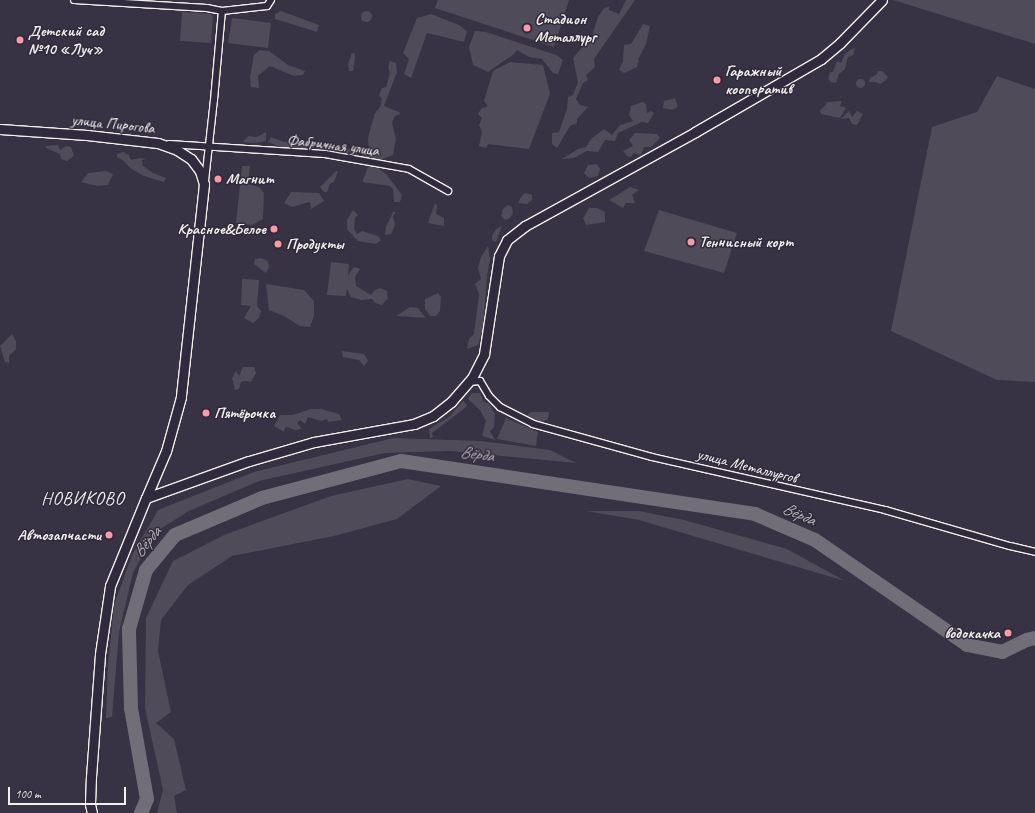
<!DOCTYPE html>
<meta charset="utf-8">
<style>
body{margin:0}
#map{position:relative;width:1035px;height:813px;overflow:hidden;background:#373244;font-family:Caveat,sans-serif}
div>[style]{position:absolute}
.green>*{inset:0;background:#504b59}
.round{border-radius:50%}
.river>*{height:14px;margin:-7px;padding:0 7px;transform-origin:7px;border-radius:7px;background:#726e77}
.roads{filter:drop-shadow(1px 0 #f4f1e8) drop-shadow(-1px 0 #f4f1e8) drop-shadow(0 1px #f4f1e8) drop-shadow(0 -1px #f4f1e8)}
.street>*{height:6px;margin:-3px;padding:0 3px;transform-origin:3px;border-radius:3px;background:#2f2a3d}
.secondary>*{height:9px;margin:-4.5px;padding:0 4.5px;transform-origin:4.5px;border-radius:4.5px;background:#2f2a3d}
.dots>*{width:11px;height:11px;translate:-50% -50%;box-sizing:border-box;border:2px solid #2f2a3d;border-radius:50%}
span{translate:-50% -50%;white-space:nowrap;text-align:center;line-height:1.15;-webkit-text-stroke:3px #2f2a3d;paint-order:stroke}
.poi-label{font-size:16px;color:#f4f1e8;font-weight:700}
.left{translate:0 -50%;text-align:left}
.right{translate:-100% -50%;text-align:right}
.street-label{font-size:16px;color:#f4f1e8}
.water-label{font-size:17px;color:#bab6b5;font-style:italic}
.quarter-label{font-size:18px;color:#f4f1e8;letter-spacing:1px}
.scale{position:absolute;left:8px;top:787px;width:118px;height:18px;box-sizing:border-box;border:2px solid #f4f1e8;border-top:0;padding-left:5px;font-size:12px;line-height:14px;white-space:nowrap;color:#f4f1e8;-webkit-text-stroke:3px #2f2a3d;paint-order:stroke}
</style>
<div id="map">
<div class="green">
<div style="clip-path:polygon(438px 0,569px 0,554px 47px,435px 8px)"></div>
<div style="clip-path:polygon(626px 0,635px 0,594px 59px,595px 67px,586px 75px,588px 80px,583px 83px,576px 99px,580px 105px,588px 107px,577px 119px,577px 123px,570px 126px,557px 148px,552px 144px,552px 133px,559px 132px,567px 109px,568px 97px,573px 95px,578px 82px,573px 58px,592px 36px,598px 17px,604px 8px,609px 7px,609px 10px,619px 14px)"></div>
<div style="clip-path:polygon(893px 0,1035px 0,1035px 44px)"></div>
<div class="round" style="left:360.5px;top:10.5px;width:11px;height:11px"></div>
<div style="clip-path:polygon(281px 11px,319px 25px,317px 32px,275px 19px,275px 14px)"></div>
<div style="clip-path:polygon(182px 12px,211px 14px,213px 17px,211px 43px,180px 41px)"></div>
<div style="clip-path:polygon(431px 14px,459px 25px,467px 31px,464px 42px,427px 33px,411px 78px,404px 74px,409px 59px,403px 53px,417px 18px)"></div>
<div style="clip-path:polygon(232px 18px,271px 23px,268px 48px,228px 43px)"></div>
<div style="clip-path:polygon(643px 24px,650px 26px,646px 44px,639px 58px,637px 67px,624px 73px,619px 70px,623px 61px,624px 45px,631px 44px)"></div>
<div style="clip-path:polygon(475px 31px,486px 32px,556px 55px,563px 60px,558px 74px,553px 73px,542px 59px,529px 57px,517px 50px,514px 54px,488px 72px,473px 65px,469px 47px)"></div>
<div style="clip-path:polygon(855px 47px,853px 55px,848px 57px,845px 69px,839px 74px,836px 83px,831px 82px,828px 79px,830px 72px,833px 72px,837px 61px,841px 63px,845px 54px)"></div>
<div style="clip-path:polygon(260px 50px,269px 51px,288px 65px,305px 71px,303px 75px,294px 76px,270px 66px,258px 76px,259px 88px,251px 87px,250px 77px,254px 55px)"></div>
<div style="clip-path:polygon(352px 53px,355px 54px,355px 59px,353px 71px,349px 71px,348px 64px)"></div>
<div style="clip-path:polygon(390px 61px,396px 63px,397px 72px,384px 106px,401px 113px,394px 117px,392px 123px,396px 139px,393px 155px,383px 159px,377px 167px,387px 175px,402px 195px,400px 202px,394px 202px,393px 189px,390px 186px,362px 182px,368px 167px,363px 156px,369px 151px,368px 138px,370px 130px,375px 113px,380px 107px,382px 99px,379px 95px,382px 88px,386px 87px,390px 73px,388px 67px)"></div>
<div style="clip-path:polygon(510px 62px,543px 65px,550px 94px,529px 149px,488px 144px,486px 148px,479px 146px,482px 132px,479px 125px,482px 118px,478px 114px,481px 109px,488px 106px,484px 101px,493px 71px)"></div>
<div style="clip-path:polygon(882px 71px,888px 77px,886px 80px,880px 84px,875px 82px,869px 82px,870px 78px,877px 74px,878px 71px)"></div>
<div style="clip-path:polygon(997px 76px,1035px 89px,1035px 382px,997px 380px,891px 331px,932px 127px,977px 112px)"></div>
<div class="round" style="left:855.5px;top:78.5px;width:9px;height:9px"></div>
<div style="clip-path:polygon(675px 98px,678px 107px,672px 110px,663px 108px,664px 101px)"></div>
<div style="clip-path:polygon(842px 101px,840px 106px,846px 108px,840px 118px,821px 114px,820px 110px,825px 106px,827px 102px)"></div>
<div style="clip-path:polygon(643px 102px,646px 104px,647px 113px,651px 111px,654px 113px,648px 123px,642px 122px,618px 133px,615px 141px,605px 140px,598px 152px,587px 151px,574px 158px,562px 159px,578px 149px,586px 147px,591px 139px,604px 129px,612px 135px,620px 125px,633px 121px,629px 115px,631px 106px)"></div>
<div style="clip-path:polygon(849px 111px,852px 117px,857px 111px,863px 114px,857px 125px,852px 124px,849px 118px,841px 119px)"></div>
<div style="clip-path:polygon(266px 132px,266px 141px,255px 143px,242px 142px,249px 136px,257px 137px)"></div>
<div style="clip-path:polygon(635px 133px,657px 134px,660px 138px,651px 147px,644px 147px,641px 155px,634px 153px,631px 157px,627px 156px,623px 151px,633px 146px,629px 140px)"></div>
<div style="clip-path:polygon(271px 137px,284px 142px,308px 142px,306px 150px,282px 148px,268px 142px)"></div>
<div style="clip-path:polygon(58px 145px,60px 150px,66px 146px,71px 147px,74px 156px,67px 161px,61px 159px,60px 154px,46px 148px,45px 146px)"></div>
<div style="clip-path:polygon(322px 146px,346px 148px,355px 151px,355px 153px,325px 151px)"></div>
<div style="clip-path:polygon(123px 152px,129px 155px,131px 160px,140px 158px,147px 159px,142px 160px,143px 166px,153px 173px,166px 178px,164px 182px,144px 176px,130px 168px,124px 161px,117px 157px,117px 154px)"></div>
<div style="clip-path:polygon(597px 164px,600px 169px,598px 176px,589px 178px,584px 173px,588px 165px)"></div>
<div style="clip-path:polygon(242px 166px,250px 166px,248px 184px,259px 187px,264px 193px,263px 219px,252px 225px,236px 223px)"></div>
<div style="clip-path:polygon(106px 171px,113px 174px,108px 185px,97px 186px,81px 182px,88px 173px)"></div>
<div style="clip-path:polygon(336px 171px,338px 171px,334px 182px,330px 184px,327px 192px,324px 192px,320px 187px)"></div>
<div style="clip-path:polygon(630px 187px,639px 190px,632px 195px,635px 203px,626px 203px,623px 208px,609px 200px)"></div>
<div style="clip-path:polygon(291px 192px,319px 193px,324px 201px,311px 209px,310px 202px,292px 207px,284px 203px)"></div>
<div style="clip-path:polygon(525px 193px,532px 195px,532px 200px,527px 204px,518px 203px,521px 197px)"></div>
<div style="clip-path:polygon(435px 203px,437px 206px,436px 214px,444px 218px,444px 226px,428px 223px)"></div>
<div style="clip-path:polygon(508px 205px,512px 207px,513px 213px,510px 218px,505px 220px,501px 216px,503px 209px)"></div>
<div style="clip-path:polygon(589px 208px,597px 208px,605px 212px,605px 222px,586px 225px,583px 218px)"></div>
<div style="clip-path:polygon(353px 210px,358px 215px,355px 218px,354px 229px,357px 234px,362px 231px,378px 236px,381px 240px,376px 244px,358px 241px,347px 229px,347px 220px)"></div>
<div style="clip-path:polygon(659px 210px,737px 233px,724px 273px,644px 251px)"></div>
<div style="clip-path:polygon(393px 212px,396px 212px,393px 216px,395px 225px,391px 234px,385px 235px,386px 227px)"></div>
<div style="clip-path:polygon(502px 226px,496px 242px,492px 240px,492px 236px,496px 229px)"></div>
<div style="clip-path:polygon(488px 246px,490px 259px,487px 276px,483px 328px,478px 345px,467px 349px,469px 339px,474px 334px,479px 294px,475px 284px,481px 279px,478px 268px,481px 257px)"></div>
<div style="clip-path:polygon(261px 258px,268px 261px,269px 267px,266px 273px,254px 264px,255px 259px)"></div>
<div style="clip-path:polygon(331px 262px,349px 264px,348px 276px,352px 269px,355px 267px,360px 269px,355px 277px,356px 286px,371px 295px,375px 290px,380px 288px,387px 291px,388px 298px,382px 305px,375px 303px,372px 299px,361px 300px,351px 297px,347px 289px,346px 296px,327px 295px)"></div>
<div style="clip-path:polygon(242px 279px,259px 280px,257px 306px,261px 311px,259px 318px,253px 323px,244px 318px,251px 306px,241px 305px)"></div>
<div style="clip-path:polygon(266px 284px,304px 290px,314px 301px,314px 316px,310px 327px,300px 326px,284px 316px,269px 310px)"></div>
<div style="clip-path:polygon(438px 293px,441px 297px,440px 311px,436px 316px,430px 316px,425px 309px,425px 299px)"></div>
<div style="clip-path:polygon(410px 307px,418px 308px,426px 318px,396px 316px)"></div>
<div style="clip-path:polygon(12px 334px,16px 341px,16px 349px,9px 356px,9px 363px,5px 362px,0 346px)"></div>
<div style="clip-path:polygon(342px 351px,364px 354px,368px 361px,364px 366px,359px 360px,343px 357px)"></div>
<div style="clip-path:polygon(243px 367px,254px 367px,256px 373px,251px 382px,245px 381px,241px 382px,239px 389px,235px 390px,232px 378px,236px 371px,239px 376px)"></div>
<div style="clip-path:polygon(472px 393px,480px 393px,483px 401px,489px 404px,495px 414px,494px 427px,490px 431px,495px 440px,482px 436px,486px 421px,480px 410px,468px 399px)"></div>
<div style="clip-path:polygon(463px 401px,467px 405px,465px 408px,432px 433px,433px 437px,430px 438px,429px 429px,449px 417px)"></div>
<div style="clip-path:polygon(311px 409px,321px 409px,339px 414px,342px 420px,328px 422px,327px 419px,321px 421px,308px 417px,305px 424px,300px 420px,297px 423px,302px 429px,295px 430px,287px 427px,285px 428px,284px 432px,274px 426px,280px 415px,293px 415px)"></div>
<div style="clip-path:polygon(531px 412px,549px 412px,548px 419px,538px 424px,526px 416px)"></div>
<div style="clip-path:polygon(506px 418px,538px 432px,536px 446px,497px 439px)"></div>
<div style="clip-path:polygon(393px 438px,480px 441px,550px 450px,576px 463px,451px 451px,385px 453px,259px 481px,189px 511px,154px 533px,133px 573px,119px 632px,112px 717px,106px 718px,108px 665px,114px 605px,132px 555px,158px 510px,254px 472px)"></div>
<div style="clip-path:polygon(408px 479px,441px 486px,397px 519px,334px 536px,232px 556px,188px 585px,161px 620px,158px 651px,171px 712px,156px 723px,174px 739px,186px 790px,174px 796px,177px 813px,157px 813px,163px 790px,145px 708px,146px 618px,173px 561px,224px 535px,331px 496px)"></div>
<div style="clip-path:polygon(586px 511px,639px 511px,684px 520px,787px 549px,845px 581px,639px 520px)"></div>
</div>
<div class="river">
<div style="left:141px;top:813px;width:15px;rotate:-67deg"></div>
<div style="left:147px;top:799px;width:92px;rotate:-100deg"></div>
<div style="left:131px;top:708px;width:79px;rotate:-91.5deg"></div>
<div style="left:129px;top:629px;width:61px;rotate:-73.9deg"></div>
<div style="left:146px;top:570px;width:45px;rotate:-50.4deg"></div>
<div style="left:175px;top:535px;width:95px;rotate:-23deg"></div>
<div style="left:262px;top:498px;width:144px;rotate:-14.9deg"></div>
<div style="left:401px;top:461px;width:358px;rotate:8.5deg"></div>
<div style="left:755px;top:514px;width:65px;rotate:23.4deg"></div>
<div style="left:815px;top:540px;width:185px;rotate:34.6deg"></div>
<div style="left:967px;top:645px;width:36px;rotate:11deg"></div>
<div style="left:1002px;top:652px;width:28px;rotate:-26deg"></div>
<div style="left:1027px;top:640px;width:8px;rotate:-14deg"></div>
</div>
<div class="roads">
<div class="street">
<div style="left:74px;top:0;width:133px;rotate:3.4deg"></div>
<div style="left:207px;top:8px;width:15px;rotate:11deg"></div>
<div style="left:169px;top:144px;width:156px;rotate:3.7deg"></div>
<div style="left:325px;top:154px;width:85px;rotate:10.1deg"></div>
<div style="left:409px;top:169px;width:45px;rotate:29.4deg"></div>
<div style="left:205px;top:181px;width:81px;rotate:-83.7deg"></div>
<div style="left:214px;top:100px;width:89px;rotate:-84.9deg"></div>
<div style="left:222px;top:11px;width:45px;rotate:-6.3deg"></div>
<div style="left:267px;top:6px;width:7px;rotate:-56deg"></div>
<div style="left:468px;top:382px;width:12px;rotate:-5deg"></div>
<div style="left:480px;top:381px;width:17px;rotate:59deg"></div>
<div style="left:489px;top:396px;width:16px;rotate:45deg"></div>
<div style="left:500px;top:407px;width:37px;rotate:27deg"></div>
<div style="left:533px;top:424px;width:123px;rotate:15.5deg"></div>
<div style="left:652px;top:457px;width:239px;rotate:12.8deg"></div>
<div style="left:885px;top:510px;width:130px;rotate:16.1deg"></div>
<div style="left:1010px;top:546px;width:26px;rotate:13deg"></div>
</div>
<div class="secondary">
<div style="left:0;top:129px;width:87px;rotate:3.9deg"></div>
<div style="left:87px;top:135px;width:71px;rotate:6.4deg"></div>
<div style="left:158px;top:143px;width:20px;rotate:20deg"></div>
<div style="left:177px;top:150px;width:17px;rotate:33deg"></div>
<div style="left:191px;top:159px;width:15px;rotate:53deg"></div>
<div style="left:200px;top:171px;width:14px;rotate:73deg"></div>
<div style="left:204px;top:184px;width:214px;rotate:96.2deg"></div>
<div style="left:181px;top:397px;width:56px;rotate:105.5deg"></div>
<div style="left:166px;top:451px;width:51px;rotate:113.1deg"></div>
<div style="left:92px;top:813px;width:9px;rotate:-103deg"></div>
<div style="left:90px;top:804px;width:27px;rotate:-88deg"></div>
<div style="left:91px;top:777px;width:123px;rotate:-85.8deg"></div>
<div style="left:100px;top:654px;width:69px;rotate:-81.6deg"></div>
<div style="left:110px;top:586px;width:95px;rotate:-67.8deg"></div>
<div style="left:146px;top:498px;width:109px;rotate:-19.8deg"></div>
<div style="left:249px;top:461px;width:68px;rotate:-16.3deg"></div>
<div style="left:314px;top:442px;width:102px;rotate:-10.2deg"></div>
<div style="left:414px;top:424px;width:21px;rotate:-23deg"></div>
<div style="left:433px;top:416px;width:23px;rotate:-38deg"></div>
<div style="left:451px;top:402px;width:32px;rotate:-49deg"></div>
<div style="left:472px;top:378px;width:27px;rotate:-63deg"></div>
<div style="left:484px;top:354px;width:99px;rotate:-81.3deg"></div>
<div style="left:499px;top:256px;width:18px;rotate:-63deg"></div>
<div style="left:507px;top:240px;width:23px;rotate:-38deg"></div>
<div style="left:525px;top:226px;width:194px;rotate:-28.9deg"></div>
<div style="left:695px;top:132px;width:146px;rotate:-30.1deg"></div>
<div style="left:821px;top:59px;width:25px;rotate:-40deg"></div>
<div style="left:840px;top:43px;width:60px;rotate:-45.7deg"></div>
</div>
</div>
<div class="dots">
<div style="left:527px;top:28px;background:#ff9aa2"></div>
<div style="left:20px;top:40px;background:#ff9aa2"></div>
<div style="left:717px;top:80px;background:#ff9aa2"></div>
<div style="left:218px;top:179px;background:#ff9aa2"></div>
<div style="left:274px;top:229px;background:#ff9aa2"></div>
<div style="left:691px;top:242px;background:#ff9aa2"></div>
<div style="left:278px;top:244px;background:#ff9aa2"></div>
<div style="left:206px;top:413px;background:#ff9aa2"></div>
<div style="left:109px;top:535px;background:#ff9aa2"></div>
<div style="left:1008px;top:633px;background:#ff9aa2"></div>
</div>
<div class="poi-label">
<span class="left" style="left:535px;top:28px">Стадион<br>Металлург</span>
<span class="left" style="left:28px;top:40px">Детский сад<br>№10 «Луч»</span>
<span class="left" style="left:725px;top:80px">Гаражный<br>кооператив</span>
<span class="left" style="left:226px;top:179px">Магнит</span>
<span class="right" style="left:266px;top:229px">Красное&amp;Белое</span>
<span class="left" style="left:699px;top:242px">Теннисный корт</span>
<span class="left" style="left:286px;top:244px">Продукты</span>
<span class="left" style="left:214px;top:413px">Пятёрочка</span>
<span class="right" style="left:101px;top:535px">Автозапчасти</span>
<span class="right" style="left:1000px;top:633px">водокачка</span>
</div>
<div class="street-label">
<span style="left:113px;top:124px;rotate:6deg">улица Пирогова</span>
<span style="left:333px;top:145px;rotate:7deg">Фабричная улица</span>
<span style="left:747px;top:466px;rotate:14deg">улица Металлургов</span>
</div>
<div class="water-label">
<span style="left:477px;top:454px;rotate:8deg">Вёрда</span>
<span style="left:799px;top:514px;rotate:24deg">Вёрда</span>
<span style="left:147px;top:542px;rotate:-51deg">Вёрда</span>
</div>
<div class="quarter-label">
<span style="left:83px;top:498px">НОВИКОВО</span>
</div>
<div class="scale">100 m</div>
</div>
